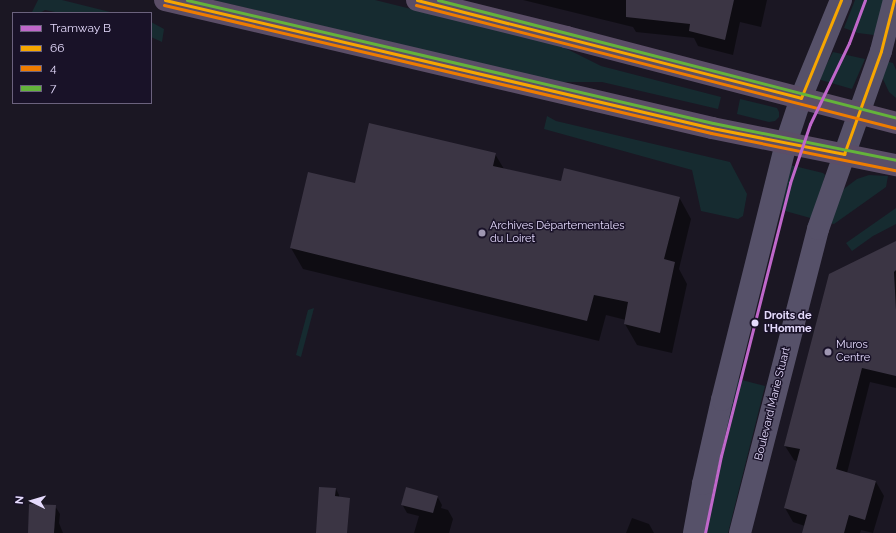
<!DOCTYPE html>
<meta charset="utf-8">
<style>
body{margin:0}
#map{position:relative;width:896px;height:533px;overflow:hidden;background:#1b1723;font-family:Raleway,sans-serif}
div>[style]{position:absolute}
.green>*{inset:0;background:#162b30}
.shadow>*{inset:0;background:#0007}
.building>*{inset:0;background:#3b3544}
.secondary>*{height:22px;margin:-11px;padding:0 11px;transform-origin:11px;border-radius:11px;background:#565169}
.primary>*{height:22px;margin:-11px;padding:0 11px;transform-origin:11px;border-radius:11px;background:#5b4e67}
.bus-1>*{height:3px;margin:-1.5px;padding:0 1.5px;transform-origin:1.5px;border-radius:1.5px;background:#f7a600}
.bus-2>*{height:3px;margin:-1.5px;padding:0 1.5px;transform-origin:1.5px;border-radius:1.5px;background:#ee7c00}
.bus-3>*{height:3px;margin:-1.5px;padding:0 1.5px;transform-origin:1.5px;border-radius:1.5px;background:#64b33b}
.tram-1>*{height:3px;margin:-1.5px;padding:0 1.5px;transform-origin:1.5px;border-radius:1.5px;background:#bf67ca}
.dots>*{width:11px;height:11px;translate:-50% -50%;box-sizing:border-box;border:2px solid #191228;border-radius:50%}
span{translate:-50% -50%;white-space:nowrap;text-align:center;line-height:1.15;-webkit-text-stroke:3px #191228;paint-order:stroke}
.poi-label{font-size:11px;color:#e5dbfd}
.left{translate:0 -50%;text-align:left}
.stop-label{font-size:11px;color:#e5dbfd;font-weight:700}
.street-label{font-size:11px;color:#e5dbfd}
.legend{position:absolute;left:12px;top:12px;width:140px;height:92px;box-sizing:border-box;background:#191228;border:1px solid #6b627d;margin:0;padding:5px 7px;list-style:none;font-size:12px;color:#e5dbfd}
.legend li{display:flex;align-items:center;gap:8px;height:20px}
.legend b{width:20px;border:1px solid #6b627d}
.north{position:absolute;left:12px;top:481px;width:40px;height:40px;-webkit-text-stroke:3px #191228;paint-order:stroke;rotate:275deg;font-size:11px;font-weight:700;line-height:16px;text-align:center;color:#e5dbfd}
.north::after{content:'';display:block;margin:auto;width:14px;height:18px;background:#e5dbfd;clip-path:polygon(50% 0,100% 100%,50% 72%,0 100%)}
</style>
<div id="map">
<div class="green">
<div style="clip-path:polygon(38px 0,62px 0,114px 13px,60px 13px,45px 10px,40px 13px,32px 12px)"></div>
<div style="clip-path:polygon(213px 0,375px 0,561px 46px,601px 66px,721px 97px,718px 109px,602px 82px,555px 82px)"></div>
<div style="clip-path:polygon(855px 0,886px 0,874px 35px,858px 33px,844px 28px)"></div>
<div style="clip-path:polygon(151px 22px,164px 29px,162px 42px,151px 37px)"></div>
<div style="clip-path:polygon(833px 52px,865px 59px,852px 89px,821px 80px,820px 77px)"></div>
<div style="clip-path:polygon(885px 61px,893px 63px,896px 70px,896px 98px,889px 92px,882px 77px)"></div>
<div style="clip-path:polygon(740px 99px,777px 108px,779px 112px,779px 117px,775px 121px,769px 122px,737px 114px)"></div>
<div style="clip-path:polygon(547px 116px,556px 121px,730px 162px,747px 194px,743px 216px,738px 219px,701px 211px,692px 170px,544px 129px)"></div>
<div style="clip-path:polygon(790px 165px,823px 173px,825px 175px,814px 219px,778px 209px)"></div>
<div style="clip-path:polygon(869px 175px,888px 176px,886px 187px,834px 224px,825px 222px,831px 204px,845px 188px,857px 179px)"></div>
<div style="clip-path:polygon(896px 208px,896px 224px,873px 236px,852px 251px,846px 243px)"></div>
<div style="clip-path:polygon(314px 308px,301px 357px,296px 355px,308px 310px)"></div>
<div style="clip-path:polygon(734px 378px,765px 386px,728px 533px,700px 533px)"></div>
</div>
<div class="shadow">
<div style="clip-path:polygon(523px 0,767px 0,761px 27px,740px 22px,733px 55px,698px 46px,694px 38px,636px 32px,633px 27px)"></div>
<div style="clip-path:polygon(495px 154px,504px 169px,562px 182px,679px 197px,691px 219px,679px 269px,687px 284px,672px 353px,637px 345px,625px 324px,626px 320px,606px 315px,599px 341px,303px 269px,291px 248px,356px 184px)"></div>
<div style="clip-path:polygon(896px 242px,896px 388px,870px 382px,847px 473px,876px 482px,884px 496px,873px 533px,861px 530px,860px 533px,803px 533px,805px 526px,793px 522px,785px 508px,797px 461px,794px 460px,785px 446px)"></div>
<div style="clip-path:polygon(336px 489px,339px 495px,343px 533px,317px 533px)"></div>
<div style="clip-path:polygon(437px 496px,442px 505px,441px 508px,448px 510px,453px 519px,449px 533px,414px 533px,419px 516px,407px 513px,402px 504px)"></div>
<div style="clip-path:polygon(55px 506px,60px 514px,59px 523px,63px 533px,29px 533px)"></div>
<div style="clip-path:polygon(632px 518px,649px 524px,654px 533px,626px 533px)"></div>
</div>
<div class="building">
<div style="clip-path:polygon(626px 0,734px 0,725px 40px,689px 31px,690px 24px,626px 17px)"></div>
<div style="clip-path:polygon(369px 123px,496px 153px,493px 166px,561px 181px,564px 168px,680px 197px,664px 259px,675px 262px,660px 333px,624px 324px,628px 302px,594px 295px,587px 321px,290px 248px,308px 172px,355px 183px)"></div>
<div style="clip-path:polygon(896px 241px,896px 270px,894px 272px,896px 310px,896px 376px,862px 368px,836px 469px,876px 481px,865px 520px,849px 515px,844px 533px,802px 533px,807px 515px,784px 508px,800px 449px,784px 446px,829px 274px)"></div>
<div style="clip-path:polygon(319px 487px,336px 488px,335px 496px,350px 498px,347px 533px,316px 533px)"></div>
<div style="clip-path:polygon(406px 487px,438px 496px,433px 513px,401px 505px)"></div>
<div style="clip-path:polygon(29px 504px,56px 505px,54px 533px,28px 533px)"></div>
</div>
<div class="secondary">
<div style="left:694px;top:533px;width:50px;rotate:-79.6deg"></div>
<div style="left:703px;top:484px;width:86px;rotate:-77.3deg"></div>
<div style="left:722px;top:400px;width:265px;rotate:-76deg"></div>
<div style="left:786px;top:143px;width:47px;rotate:-71.6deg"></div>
<div style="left:801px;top:98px;width:106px;rotate:-67.8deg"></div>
<div style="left:740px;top:533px;width:314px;rotate:-75.6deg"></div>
<div style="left:818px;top:229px;width:189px;rotate:-70.5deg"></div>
<div style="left:881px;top:51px;width:53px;rotate:-75.7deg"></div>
</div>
<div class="primary">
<div style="left:165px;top:0;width:562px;rotate:13.17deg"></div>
<div style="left:712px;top:128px;width:188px;rotate:11.4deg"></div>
<div style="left:417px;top:0;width:154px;rotate:13.9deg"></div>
<div style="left:566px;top:37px;width:341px;rotate:14.6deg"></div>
</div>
<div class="bus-1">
<div style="left:165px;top:0;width:562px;rotate:13.17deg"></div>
<div style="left:712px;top:128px;width:135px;rotate:11.1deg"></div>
<div style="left:844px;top:154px;width:109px;rotate:-70.2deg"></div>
<div style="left:881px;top:51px;width:53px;rotate:-75.7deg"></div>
<div style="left:417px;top:0;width:396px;rotate:14.3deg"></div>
<div style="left:801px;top:98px;width:106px;rotate:-67.8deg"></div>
</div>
<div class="bus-2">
<div style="left:164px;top:5px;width:562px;rotate:13.17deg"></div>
<div style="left:711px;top:133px;width:188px;rotate:11.4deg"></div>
<div style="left:416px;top:5px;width:495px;rotate:14.4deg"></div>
</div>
<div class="bus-3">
<div style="left:187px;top:0;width:540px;rotate:13.16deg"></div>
<div style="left:713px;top:123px;width:187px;rotate:11.4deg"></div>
<div style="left:438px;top:0;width:473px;rotate:14.4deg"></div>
</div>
<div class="tram-1">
<div style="left:705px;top:533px;width:79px;rotate:-78.3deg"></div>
<div style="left:721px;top:456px;width:282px;rotate:-75.8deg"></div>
<div style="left:790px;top:183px;width:62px;rotate:-71.3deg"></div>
<div style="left:810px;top:124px;width:90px;rotate:-64.3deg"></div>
<div style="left:849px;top:43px;width:46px;rotate:-69.6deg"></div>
</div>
<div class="dots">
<div style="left:482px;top:233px;background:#9e96b1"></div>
<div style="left:755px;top:323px;background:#e5dbfd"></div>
<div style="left:828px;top:352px;background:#9e96b1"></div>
</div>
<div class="poi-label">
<span class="left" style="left:490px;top:233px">Archives Départementales<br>du Loiret</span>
<span class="left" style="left:836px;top:352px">Muros<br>Centre</span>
</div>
<div class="stop-label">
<span class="left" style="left:764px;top:323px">Droits de<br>l'Homme</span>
</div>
<div class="street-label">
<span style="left:773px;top:404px;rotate:-76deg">Boulevard Marie Stuart</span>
</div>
<ul class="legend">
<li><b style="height:5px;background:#bf67ca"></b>Tramway B</li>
<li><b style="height:5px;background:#f7a600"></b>66</li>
<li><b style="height:5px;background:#ee7c00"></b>4</li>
<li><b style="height:5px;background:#64b33b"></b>7</li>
</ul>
<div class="north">N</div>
</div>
